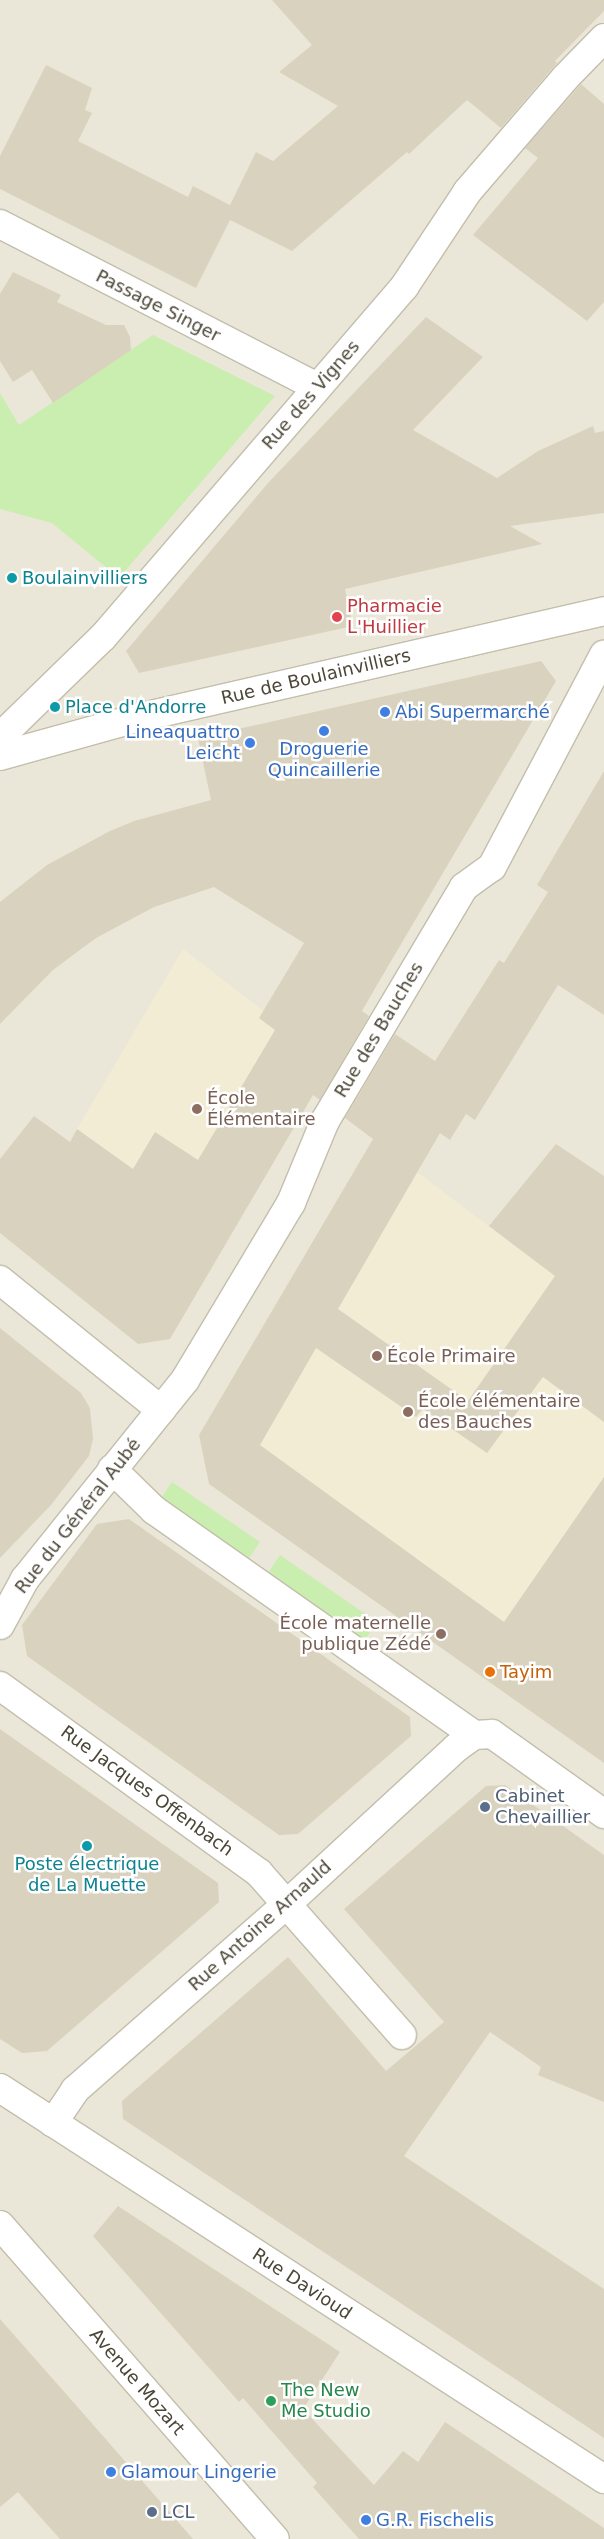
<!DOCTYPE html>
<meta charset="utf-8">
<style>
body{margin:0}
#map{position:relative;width:604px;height:2539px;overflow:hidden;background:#f6f4ea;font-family:"DejaVu Sans",sans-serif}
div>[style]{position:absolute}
.residential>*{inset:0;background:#ebe7d8}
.education>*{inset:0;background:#f1ecd3}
.green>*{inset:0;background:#c9eeb0}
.building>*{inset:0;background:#d9d2be}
.roads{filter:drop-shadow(1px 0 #c3beab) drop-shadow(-1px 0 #c3beab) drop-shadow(0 1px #c3beab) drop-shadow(0 -1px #c3beab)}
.minor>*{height:28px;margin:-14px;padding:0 14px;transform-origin:14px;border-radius:14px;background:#fff}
.dots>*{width:14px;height:14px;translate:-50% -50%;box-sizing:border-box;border:2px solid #fff;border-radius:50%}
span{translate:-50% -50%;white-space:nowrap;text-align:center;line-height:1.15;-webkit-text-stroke:5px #fff;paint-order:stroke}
.street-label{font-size:18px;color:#4b4637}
.culture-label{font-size:18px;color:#0d838f}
.left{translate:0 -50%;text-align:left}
.health-label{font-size:18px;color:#be3a42}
.shop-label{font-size:18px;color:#366cbe}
.right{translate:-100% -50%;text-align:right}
.education-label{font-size:18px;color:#785e54}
.food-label{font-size:18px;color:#c56008}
.service-label{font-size:18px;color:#4e5e75}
.leisure-label{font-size:18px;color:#27864d}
</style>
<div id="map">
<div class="residential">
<div style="clip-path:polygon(0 0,604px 0,604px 2539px,0 2539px)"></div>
</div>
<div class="education">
<div style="clip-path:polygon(183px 949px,331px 1063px,227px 1241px,77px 1129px)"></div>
<div style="clip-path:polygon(373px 1139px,555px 1276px,604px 1388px,604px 1566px,510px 1617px,474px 1671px,209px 1484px,199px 1435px)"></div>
</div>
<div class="green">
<div style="clip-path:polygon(153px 335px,275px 396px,119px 578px,52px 523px,0 509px,0 393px,19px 425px)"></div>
<div style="clip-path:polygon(172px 1482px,260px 1542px,247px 1561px,159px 1501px)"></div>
<div style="clip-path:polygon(280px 1555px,377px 1622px,363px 1643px,266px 1576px)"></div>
</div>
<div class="building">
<div style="clip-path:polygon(272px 0,604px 0,604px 11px,555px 61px,557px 63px,501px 128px,467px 100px,409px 154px,407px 152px,292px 251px,230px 220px,196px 288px,0 189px,0 156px,46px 65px,92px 88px,85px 110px,92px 113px,78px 141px,188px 197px,193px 186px,230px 205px,256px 152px,273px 161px,338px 106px,279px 72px,312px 45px)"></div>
<div style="clip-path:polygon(581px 84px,604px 104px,604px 302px,587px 321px,473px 235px,538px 158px,525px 148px)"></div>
<div style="clip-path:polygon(13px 272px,61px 295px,57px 302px,106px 325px,124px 325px,130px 337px,131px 350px,53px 403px,32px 370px,13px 382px,0 361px,0 294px)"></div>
<div style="clip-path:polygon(426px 317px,483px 357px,413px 430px,497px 478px,538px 451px,593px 426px,595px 433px,604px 431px,604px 513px,510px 526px,542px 544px,345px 589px,353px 626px,139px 673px,126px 651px,268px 483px)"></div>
<div style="clip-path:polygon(541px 661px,556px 681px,377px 985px,362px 1011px,369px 1016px,320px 1100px,313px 1095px,170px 1339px,138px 1344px,0 1233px,0 1159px,34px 1116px,70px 1142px,77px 1129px,133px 1169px,155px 1132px,198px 1160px,275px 1030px,259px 1018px,304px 943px,214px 887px,154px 907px,96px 938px,53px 970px,0 1024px,0 902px,47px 865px,110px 831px,134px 821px,211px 800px,198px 738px)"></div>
<div style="clip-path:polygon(604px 771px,604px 1015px,558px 985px,475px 1120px,466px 1114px,450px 1140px,440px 1133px,338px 1309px,468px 1401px,555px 1276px,489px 1226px,556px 1144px,604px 1176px,604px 1422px,543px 1377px,487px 1453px,423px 1409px,416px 1417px,316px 1348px,260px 1445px,504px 1622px,604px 1477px,604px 1763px,209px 1484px,199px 1435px,373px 1139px,345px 1118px,395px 1034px,435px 1061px,499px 960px,504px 963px,548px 892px,537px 885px)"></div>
<div style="clip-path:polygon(0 1328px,81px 1393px,90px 1408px,93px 1439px,89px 1456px,51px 1505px,0 1558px)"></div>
<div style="clip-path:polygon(129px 1519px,410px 1717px,411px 1736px,298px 1834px,279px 1835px,27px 1656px,22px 1625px,97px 1524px)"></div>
<div style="clip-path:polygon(0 1729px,218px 1883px,219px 1902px,47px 2051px,22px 2053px,0 2039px)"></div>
<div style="clip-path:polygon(505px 1785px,604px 1855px,604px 2102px,538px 2075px,541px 2067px,490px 2032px,404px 2156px,604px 2289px,604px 2438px,123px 2119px,122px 2101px,288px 1957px,386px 2071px,444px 2022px,344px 1909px,486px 1786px)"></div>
<div style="clip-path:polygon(118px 2206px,340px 2352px,303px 2409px,374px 2485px,403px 2451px,418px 2462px,445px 2422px,604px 2528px,604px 2539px,359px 2539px,313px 2487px,317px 2483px,243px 2398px,239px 2402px,93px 2236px)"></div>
<div style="clip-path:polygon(0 2319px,82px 2412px,193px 2539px,60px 2539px,18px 2492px,0 2507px)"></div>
</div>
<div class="roads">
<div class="minor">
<div style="left:0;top:224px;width:356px;rotate:27.2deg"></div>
<div style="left:0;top:737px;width:144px;rotate:-44.2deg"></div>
<div style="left:103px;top:637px;width:462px;rotate:-49.3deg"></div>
<div style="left:404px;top:287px;width:114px;rotate:-56.4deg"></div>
<div style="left:467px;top:192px;width:150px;rotate:-49.3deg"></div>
<div style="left:565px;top:78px;width:56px;rotate:-45.7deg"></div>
<div style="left:0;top:756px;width:138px;rotate:-15.5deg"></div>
<div style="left:133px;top:719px;width:483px;rotate:-12.9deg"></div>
<div style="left:0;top:1280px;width:207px;rotate:38.9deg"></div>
<div style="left:112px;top:1469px;width:59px;rotate:44.3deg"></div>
<div style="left:154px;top:1510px;width:391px;rotate:35.1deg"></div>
<div style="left:474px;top:1735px;width:18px;rotate:-3deg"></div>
<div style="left:492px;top:1734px;width:138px;rotate:35.5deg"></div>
<div style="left:0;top:1625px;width:52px;rotate:-61.5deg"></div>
<div style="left:25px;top:1579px;width:255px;rotate:-51.2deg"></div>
<div style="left:185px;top:1380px;width:206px;rotate:-59.1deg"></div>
<div style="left:291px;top:1203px;width:89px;rotate:-67.5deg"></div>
<div style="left:325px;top:1121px;width:272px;rotate:-59.3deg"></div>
<div style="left:464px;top:887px;width:34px;rotate:-36deg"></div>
<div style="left:492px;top:867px;width:240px;rotate:-62.2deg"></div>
<div style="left:0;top:1686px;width:319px;rotate:35.8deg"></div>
<div style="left:259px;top:1873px;width:216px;rotate:48.6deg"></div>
<div style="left:0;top:2088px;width:720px;rotate:32.92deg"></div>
<div style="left:53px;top:2123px;width:40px;rotate:-56deg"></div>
<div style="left:75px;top:2090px;width:283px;rotate:-41.3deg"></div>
<div style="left:288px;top:1903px;width:229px;rotate:-42.7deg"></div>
<div style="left:456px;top:1748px;width:22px;rotate:-36deg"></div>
<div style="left:0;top:2225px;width:417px;rotate:48.8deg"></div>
</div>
</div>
<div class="dots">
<div style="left:12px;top:578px;background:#0f9aa8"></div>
<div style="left:337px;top:617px;background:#e0444e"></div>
<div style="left:55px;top:707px;background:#0f9aa8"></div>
<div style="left:385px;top:712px;background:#3f7fe0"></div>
<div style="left:324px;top:731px;background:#3f7fe0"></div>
<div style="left:250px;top:743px;background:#3f7fe0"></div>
<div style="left:197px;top:1109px;background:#8d6e63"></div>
<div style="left:377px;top:1356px;background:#8d6e63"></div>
<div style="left:408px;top:1412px;background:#8d6e63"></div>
<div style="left:441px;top:1634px;background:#8d6e63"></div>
<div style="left:490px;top:1672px;background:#e8710a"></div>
<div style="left:485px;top:1807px;background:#5c6f8a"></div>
<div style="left:87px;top:1846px;background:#0f9aa8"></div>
<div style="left:271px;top:2401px;background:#2e9e5b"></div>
<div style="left:111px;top:2472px;background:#3f7fe0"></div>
<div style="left:152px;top:2512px;background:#5c6f8a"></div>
<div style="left:366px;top:2520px;background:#3f7fe0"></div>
</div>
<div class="street-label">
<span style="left:158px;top:306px;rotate:27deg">Passage Singer</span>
<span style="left:311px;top:395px;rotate:-49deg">Rue des Vignes</span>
<span style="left:316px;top:677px;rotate:-13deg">Rue de Boulainvilliers</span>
<span style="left:379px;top:1030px;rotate:-59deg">Rue des Bauches</span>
<span style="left:78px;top:1516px;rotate:-52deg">Rue du Général Aubé</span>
<span style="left:147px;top:1791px;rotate:36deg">Rue Jacques Offenbach</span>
<span style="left:260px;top:1926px;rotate:-42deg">Rue Antoine Arnauld</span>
<span style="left:302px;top:2284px;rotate:33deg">Rue Davioud</span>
<span style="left:137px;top:2382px;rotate:49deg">Avenue Mozart</span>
</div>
<div class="culture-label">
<span class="left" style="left:22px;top:578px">Boulainvilliers</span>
<span class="left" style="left:65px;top:707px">Place d'Andorre</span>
<span style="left:87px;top:1875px">Poste électrique<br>de La Muette</span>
</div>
<div class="health-label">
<span class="left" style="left:347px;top:617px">Pharmacie<br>L'Huillier</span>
</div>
<div class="shop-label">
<span class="left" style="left:395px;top:712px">Abi Supermarché</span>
<span class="right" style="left:240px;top:743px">Lineaquattro<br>Leicht</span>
<span style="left:324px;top:760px">Droguerie<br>Quincaillerie</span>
<span class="left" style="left:121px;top:2472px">Glamour Lingerie</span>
<span class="left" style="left:376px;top:2520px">G.R. Fischelis</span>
</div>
<div class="education-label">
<span class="left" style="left:207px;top:1109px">École<br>Élémentaire</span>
<span class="left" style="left:387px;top:1356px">École Primaire</span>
<span class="left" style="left:418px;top:1412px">École élémentaire<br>des Bauches</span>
<span class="right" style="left:431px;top:1634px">École maternelle<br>publique Zédé</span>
</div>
<div class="food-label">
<span class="left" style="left:500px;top:1672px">Tayim</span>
</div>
<div class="service-label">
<span class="left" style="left:495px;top:1807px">Cabinet<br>Chevaillier</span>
<span class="left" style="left:162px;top:2512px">LCL</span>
</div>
<div class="leisure-label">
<span class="left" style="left:281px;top:2401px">The New<br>Me Studio</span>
</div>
</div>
